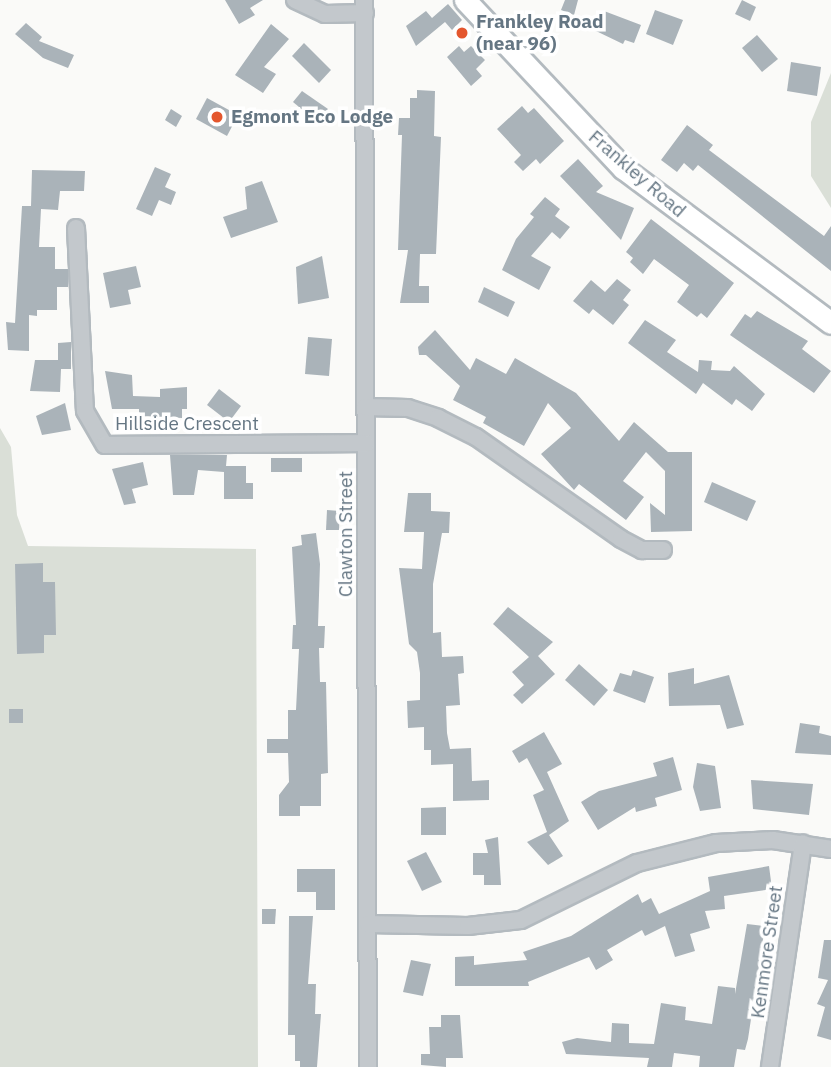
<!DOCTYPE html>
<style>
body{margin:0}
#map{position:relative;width:831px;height:1067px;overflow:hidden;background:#fafaf8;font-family:"IBM Plex Sans",sans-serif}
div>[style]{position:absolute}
.green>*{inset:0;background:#dadfd7}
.building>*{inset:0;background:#aab3b9}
.roads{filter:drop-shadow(2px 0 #b3babf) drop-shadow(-2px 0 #b3babf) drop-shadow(0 2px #b3babf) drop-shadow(0 -2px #b3babf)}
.street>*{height:16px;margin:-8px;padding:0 8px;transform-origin:8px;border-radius:8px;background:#c3c8cc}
.secondary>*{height:21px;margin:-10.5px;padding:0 10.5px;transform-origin:10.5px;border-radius:10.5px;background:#fff}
.dots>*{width:19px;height:19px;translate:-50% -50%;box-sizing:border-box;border:4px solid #fff;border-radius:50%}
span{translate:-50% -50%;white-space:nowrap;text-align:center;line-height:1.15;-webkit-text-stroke:7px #fff;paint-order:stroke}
.poi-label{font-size:19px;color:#657683;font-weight:700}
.left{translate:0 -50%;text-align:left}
.street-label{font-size:19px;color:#657683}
</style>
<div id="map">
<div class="green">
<div style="clip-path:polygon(831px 73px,831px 208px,811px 176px,811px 122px)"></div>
<div style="clip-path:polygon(0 428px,11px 447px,17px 515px,28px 546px,256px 549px,258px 1067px,0 1067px)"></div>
</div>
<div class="building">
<div style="clip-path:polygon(225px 0,263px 0,250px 8px,255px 15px,239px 24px)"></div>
<div style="clip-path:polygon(565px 0,578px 0,574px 15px,561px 10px)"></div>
<div style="clip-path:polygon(742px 0,756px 7px,750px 21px,735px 14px)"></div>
<div style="clip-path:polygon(448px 4px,462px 20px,452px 30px,445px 22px,416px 46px,406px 26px,426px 11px,432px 18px)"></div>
<div style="clip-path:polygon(655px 10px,683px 20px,673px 45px,646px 34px)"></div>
<div style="clip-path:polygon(604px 11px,641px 25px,634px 43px,625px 40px,623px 44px,596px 31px)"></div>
<div style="clip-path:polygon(26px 23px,42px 37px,39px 41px,74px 55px,68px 68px,43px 58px,15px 34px)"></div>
<div style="clip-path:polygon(271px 24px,289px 39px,264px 67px,276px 74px,263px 93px,235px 75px)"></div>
<div style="clip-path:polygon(757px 35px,778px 59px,762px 72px,742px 48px)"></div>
<div style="clip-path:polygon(304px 43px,331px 70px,319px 83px,292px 56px)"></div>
<div style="clip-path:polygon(459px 46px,464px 52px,471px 46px,485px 60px,476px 69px,482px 76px,471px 86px,447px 57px)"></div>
<div style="clip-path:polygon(791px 62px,821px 67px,817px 96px,787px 91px)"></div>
<div style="clip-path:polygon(417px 90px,435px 91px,434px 136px,441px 137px,436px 254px,420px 254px,419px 286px,429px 286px,429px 303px,400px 303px,408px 250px,398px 250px,402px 135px,398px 135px,399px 118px,410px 118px,410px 98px,417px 98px)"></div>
<div style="clip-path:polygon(302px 91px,328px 109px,317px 122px,293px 102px)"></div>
<div style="clip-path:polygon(207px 98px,238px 115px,227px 136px,196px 119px)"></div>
<div style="clip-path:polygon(522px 106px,528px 113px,534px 108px,564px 141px,540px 164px,536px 159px,523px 171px,514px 162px,521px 155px,497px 129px)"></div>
<div style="clip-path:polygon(171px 109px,182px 116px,176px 127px,165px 120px)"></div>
<div style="clip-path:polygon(687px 125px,713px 145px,709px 150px,824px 236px,831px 226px,831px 271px,698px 165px,693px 171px,684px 163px,677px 172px,661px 160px)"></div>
<div style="clip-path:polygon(578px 159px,603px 186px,596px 192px,634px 208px,621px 240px,560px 176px)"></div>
<div style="clip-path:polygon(155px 167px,171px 174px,165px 187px,176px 192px,171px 205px,159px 200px,152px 216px,136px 209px)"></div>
<div style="clip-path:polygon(32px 170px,85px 171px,84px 191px,60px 191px,58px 210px,41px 209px,39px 247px,55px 247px,55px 269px,68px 269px,68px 287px,57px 287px,57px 310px,37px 310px,37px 316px,29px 315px,29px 351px,8px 350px,6px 322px,15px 323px,22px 206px,31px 206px)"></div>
<div style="clip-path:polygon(262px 181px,278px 222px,231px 238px,223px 217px,247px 209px,245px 187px)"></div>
<div style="clip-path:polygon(545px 197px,560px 209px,555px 216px,570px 227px,560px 239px,552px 232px,531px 256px,551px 267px,539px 290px,502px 270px,516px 239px,534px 217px,530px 214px)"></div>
<div style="clip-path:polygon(651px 219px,734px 283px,707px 318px,701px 313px,697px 317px,677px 302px,689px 285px,654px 259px,643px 274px,630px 262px,633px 258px,626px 252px)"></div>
<div style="clip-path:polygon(322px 256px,329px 298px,298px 304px,296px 267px)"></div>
<div style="clip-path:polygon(136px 266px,141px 287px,128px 290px,131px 304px,110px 308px,103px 273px)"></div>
<div style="clip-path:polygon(617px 279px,631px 290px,623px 300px,629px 305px,613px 325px,593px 309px,589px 314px,573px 301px,591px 280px,605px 292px)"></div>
<div style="clip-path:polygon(484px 287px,515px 302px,508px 317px,478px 302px)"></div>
<div style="clip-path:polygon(757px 311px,808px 341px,802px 349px,831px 371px,814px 393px,730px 335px,745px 314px,751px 318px)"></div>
<div style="clip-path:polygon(645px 320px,676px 340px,667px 352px,698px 372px,699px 360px,712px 361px,711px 370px,730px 371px,734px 366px,765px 394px,752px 411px,736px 399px,732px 405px,703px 383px,696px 394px,628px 343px)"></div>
<div style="clip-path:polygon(435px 330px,470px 370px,476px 358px,506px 374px,515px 358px,576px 393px,619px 441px,634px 422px,668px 452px,692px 452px,692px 531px,651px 532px,650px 503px,665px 515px,665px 471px,646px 452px,623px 481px,644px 497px,626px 520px,579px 484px,574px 490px,541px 454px,571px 428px,548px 403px,524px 446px,483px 423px,486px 417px,453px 400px,460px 386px,426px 355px,419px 355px,418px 347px)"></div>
<div style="clip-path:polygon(308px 337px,332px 339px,329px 376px,305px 374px)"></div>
<div style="clip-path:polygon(71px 342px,71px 369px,61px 369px,60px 392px,30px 391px,35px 360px,58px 360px,58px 343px)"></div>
<div style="clip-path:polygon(105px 371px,132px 375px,133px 396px,160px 397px,160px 389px,187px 387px,187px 409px,182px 409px,182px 418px,139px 416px,139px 409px,112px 409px)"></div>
<div style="clip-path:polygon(219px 389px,241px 406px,229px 422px,207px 405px)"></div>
<div style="clip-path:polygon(65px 403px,71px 430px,42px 435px,36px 416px)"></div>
<div style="clip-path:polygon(170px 455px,227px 455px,226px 466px,246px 466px,246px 483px,253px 483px,253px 499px,224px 499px,224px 472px,198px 470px,194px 495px,173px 495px)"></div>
<div style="clip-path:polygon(271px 458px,302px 458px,302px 472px,271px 472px)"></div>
<div style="clip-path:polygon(143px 462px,148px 485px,132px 489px,136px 503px,124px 505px,112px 469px)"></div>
<div style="clip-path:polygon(712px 482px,756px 501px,747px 521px,704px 502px)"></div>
<div style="clip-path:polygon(408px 493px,431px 493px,431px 511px,450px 512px,449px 533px,442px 533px,433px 584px,433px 633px,441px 632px,442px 657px,463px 656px,464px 673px,458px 674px,460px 705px,446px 706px,447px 733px,450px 749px,471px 748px,472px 781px,489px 780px,489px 800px,453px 801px,453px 764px,431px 765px,431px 750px,424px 750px,424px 727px,408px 728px,407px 701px,420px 700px,420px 673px,417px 652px,409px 644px,399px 568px,422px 569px,424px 532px,404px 532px)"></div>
<div style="clip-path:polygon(327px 510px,340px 511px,339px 530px,326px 530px)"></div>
<div style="clip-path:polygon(316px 533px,320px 564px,318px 626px,325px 626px,324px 648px,319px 648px,320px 682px,326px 682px,328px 773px,321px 774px,321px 806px,300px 806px,300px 816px,279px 816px,279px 795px,289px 782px,288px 753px,267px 753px,267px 739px,288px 739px,288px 710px,296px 710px,299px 649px,292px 649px,293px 625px,296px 625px,292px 547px,302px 545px,301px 535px)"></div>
<div style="clip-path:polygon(43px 563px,43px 582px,55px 582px,56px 635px,44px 635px,44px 653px,17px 654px,15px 564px)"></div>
<div style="clip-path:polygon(508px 607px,553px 642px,538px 656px,555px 674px,522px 704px,513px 695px,524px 685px,512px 672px,529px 657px,493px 624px)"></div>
<div style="clip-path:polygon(579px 664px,608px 690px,594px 706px,565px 680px)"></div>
<div style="clip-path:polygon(694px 668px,694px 684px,729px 675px,744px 725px,727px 729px,720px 705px,669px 706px,668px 673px)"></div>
<div style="clip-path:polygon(633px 670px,654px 677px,645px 703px,613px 691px,620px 673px,631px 676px)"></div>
<div style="clip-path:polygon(9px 709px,23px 709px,23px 723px,9px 723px)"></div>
<div style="clip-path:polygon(800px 723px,820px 726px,819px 733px,831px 736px,831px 755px,795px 753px)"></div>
<div style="clip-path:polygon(544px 732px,562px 764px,547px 772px,569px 821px,549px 835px,563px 856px,548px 865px,527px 842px,547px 832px,533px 795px,544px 790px,527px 758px,519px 763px,512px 751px)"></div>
<div style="clip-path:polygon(673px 757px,682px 790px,655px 798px,657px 806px,636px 812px,635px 807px,598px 830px,581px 802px,599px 791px,657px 776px,653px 763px)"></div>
<div style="clip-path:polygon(697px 763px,715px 766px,721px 808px,700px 811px,693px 787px)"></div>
<div style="clip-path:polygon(751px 780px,813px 784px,809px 815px,753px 809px)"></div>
<div style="clip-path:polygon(446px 807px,446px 835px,421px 835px,421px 808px)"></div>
<div style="clip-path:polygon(498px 837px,501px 885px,484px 885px,484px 875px,473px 875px,473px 853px,488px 853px,485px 840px)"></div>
<div style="clip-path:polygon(426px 852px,442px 882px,422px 891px,407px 861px)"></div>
<div style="clip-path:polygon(769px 866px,772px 889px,724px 896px,725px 909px,705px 911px,710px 928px,690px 934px,695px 951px,675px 957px,665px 926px,645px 936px,642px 930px,607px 950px,613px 960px,596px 970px,589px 957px,528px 982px,529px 986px,455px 986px,455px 957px,474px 956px,474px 965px,527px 960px,523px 952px,571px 936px,638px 894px,642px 903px,651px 898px,659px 914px,710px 891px,708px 877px)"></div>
<div style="clip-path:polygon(297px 869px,335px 869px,335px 910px,316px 910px,316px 892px,297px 892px)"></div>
<div style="clip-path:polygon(262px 909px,276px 909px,275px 924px,262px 924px)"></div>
<div style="clip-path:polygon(289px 916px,313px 916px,308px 984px,316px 984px,315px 1014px,321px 1014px,317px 1067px,300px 1067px,300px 1061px,295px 1061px,295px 1035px,288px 1035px)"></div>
<div style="clip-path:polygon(747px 924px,765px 926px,748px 1039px,745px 1050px,737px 1049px,734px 1067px,699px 1067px,700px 1056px,674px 1053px,672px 1067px,647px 1067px,649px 1058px,566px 1054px,562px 1042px,577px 1038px,611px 1042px,612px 1023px,629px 1024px,629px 1043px,654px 1044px,661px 1003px,686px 1007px,685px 1020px,712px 1024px,718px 986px,735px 988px,735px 994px)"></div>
<div style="clip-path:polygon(824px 940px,831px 940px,831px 1040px,817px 1036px,825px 1007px,817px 1004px,828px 980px,818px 978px)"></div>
<div style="clip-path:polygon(411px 960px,431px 964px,423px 996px,403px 992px)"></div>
<div style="clip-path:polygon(441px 1015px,460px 1015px,463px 1058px,446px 1058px,446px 1067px,421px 1065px,421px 1054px,430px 1054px,429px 1027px,441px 1027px)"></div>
</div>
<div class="roads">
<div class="street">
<div style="left:295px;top:0;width:33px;rotate:25deg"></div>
<div style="left:325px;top:14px;width:40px;rotate:-1.4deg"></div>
<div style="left:364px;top:0;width:1067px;rotate:89.79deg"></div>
<div style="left:76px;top:228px;width:183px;rotate:87.2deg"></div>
<div style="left:85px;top:411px;width:39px;rotate:60deg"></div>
<div style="left:105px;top:445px;width:261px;rotate:-0.4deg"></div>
<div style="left:365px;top:407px;width:43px;rotate:1.3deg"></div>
<div style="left:408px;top:408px;width:32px;rotate:18deg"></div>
<div style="left:438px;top:418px;width:42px;rotate:26.6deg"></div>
<div style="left:476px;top:437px;width:177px;rotate:35.1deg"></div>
<div style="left:621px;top:539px;width:24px;rotate:28deg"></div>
<div style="left:642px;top:550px;width:21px"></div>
<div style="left:368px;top:924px;width:100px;rotate:1.1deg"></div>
<div style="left:468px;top:926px;width:53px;rotate:-6.5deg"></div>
<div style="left:521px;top:920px;width:129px;rotate:-26.2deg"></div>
<div style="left:637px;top:863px;width:81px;rotate:-14.2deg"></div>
<div style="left:716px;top:843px;width:57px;rotate:-3deg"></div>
<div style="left:773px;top:840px;width:59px;rotate:8.8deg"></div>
<div style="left:770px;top:1067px;width:226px;rotate:-81.6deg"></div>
</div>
<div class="secondary">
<div style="left:465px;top:0;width:231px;rotate:46.8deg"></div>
<div style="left:623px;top:168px;width:259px;rotate:36.7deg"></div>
</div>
</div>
<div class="dots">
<div style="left:462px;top:33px;background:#e4572e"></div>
<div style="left:217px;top:117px;background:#e4572e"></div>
</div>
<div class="poi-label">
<span class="left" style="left:476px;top:33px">Frankley Road<br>(near 96)</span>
<span class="left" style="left:231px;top:117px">Egmont Eco Lodge</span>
</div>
<div class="street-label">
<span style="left:637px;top:174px;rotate:41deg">Frankley Road</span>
<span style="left:187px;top:424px">Hillside Crescent</span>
<span style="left:346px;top:534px;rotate:-90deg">Clawton Street</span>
<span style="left:767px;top:952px;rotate:-82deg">Kenmore Street</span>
</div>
</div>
